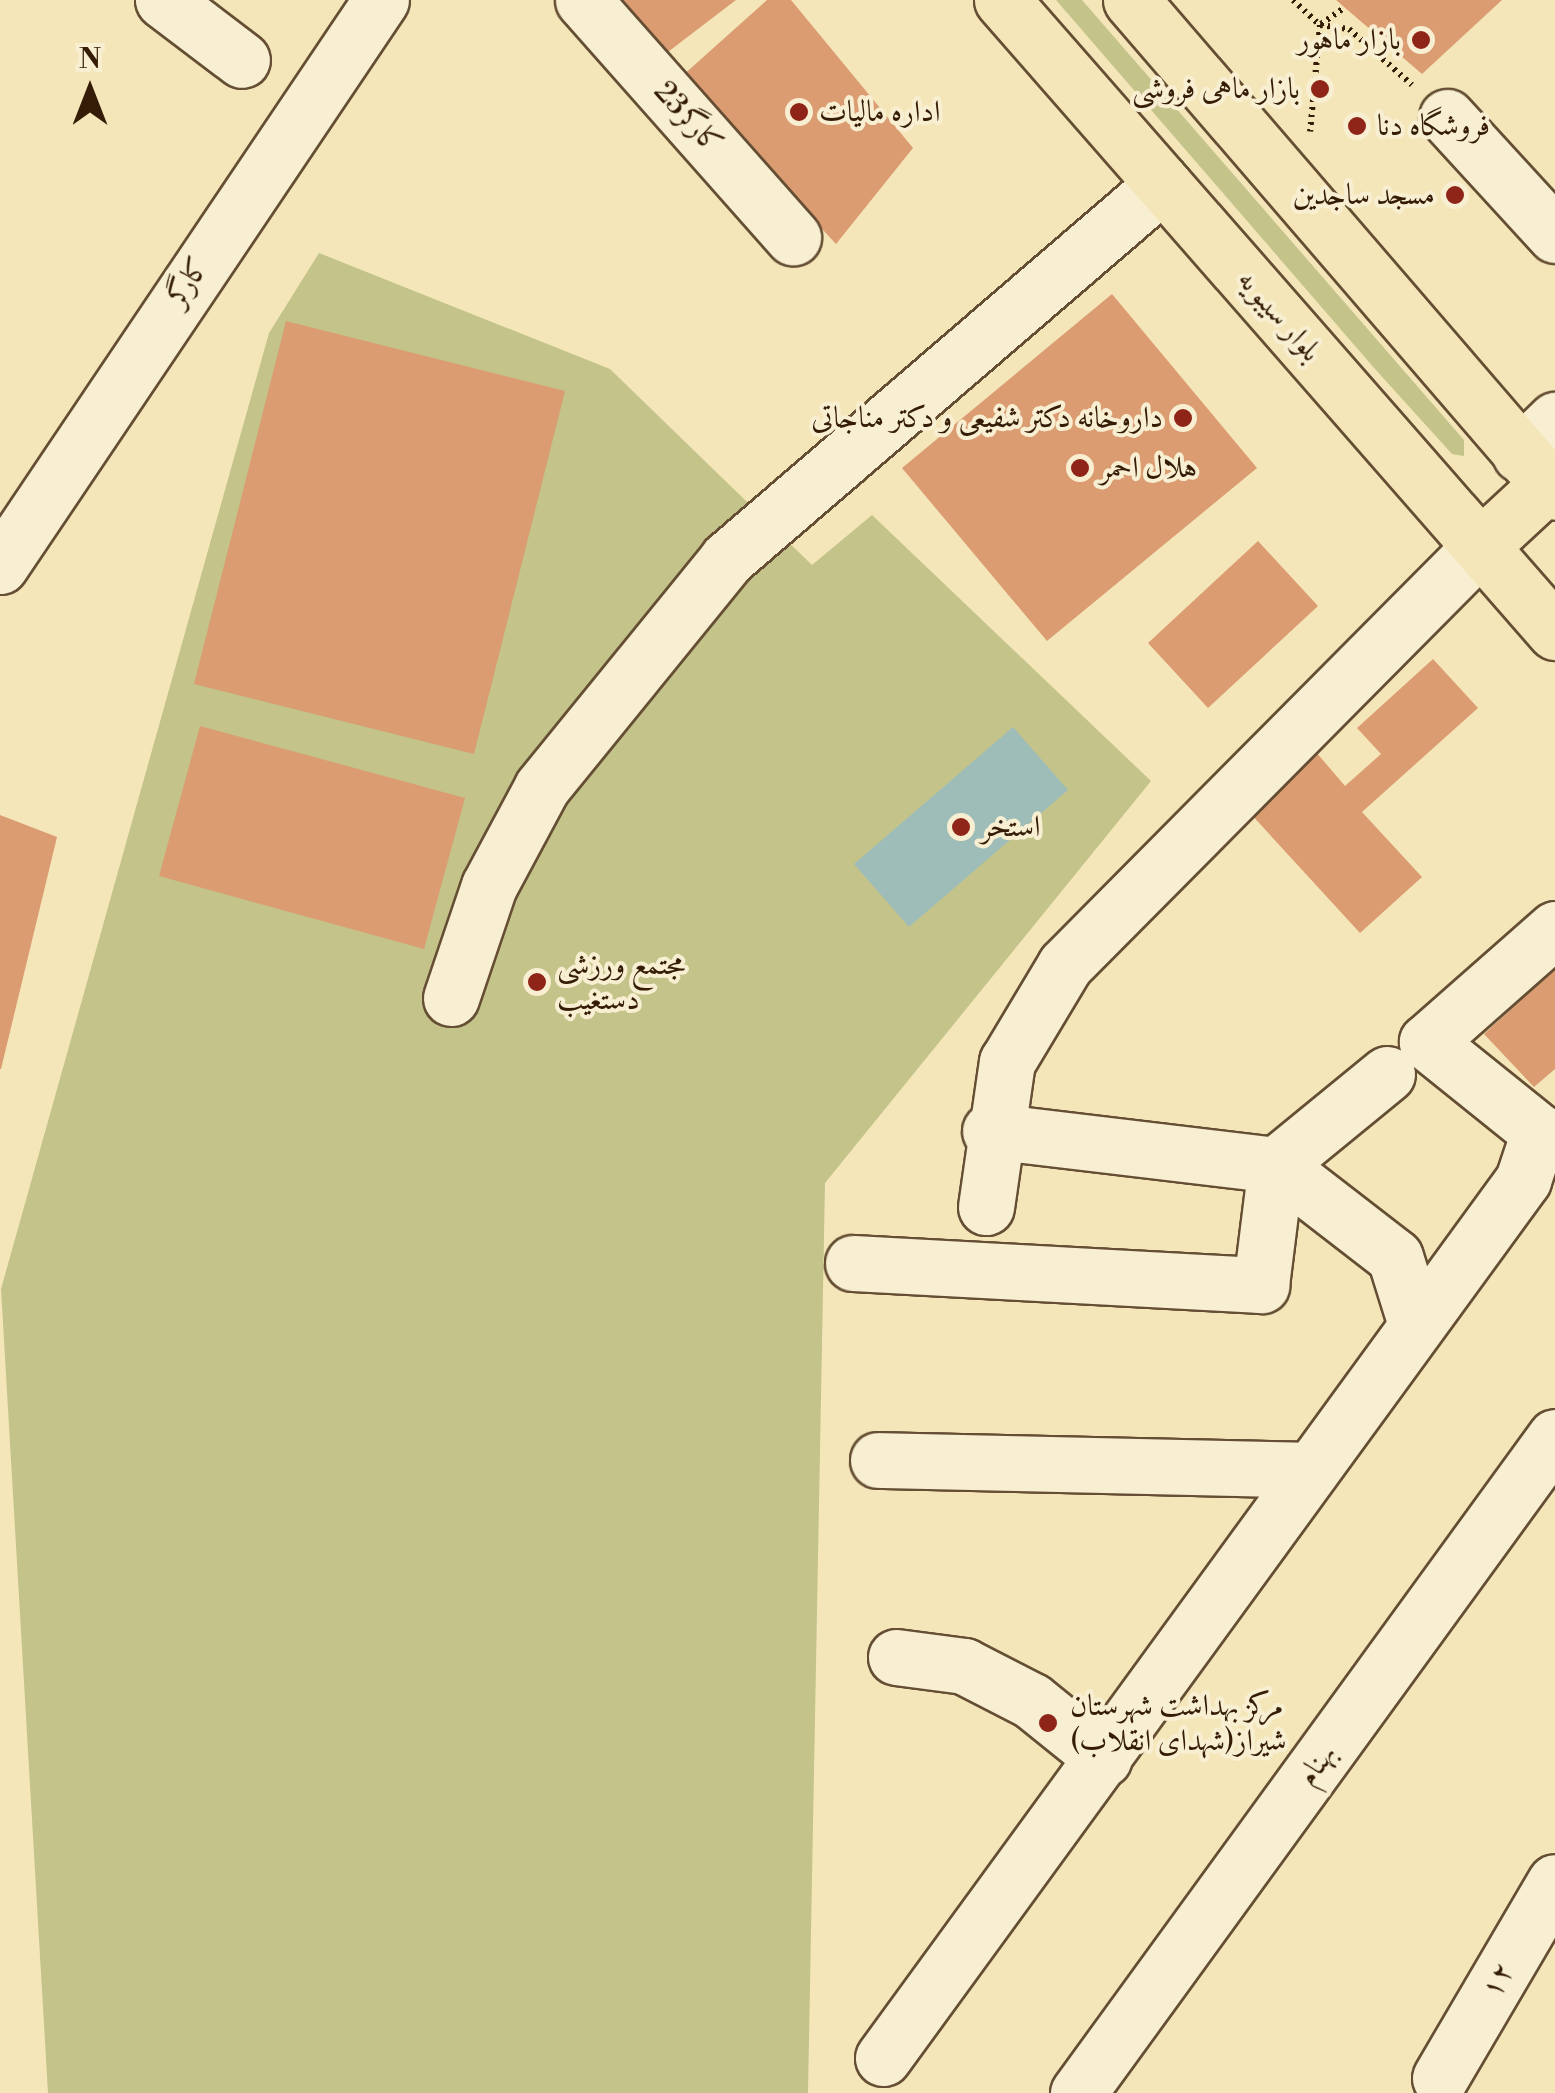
<!DOCTYPE html>
<meta charset="utf-8">
<style>
body{margin:0}
#map{position:relative;width:1555px;height:2093px;overflow:hidden;background:#f4e6b9;font-family:"Libre Bodoni",Amiri,serif}
div>[style]{position:absolute}
.green>*{inset:0;background:#c3c38a}
.water>*{inset:0;background:#9fbdb8}
.building>*{inset:0;background:#db9c72}
.path>*{height:6px;margin-top:-3px;transform-origin:0;background:repeating-linear-gradient(90deg,#351c06 0 2.5px,transparent 0 7.5px)}
.roads{filter:drop-shadow(2px 0 #654e33) drop-shadow(-2px 0 #654e33) drop-shadow(0 2px #654e33) drop-shadow(0 -2px #654e33)}
.minor>*{height:55px;margin:-27.5px;padding:0 27.5px;transform-origin:27.5px;border-radius:27.5px;background:#f8efd2}
.major>*{height:55px;margin:-27.5px;padding:0 27.5px;transform-origin:27.5px;border-radius:27.5px;background:#f4e6b9}
.dots>*{width:28px;height:28px;translate:-50% -50%;box-sizing:border-box;border:5px solid #f8efd2;border-radius:50%}
span{translate:-50% -50%;white-space:nowrap;text-align:center;line-height:1.15;-webkit-text-stroke:8px #f8efd2;paint-order:stroke}
.poi-label{font-size:30px;color:#351c06}
.right{translate:-100% -50%;text-align:right}
.left{translate:0 -50%;text-align:left}
.street-label{font-size:30px;color:#351c06}
.north{position:absolute;left:40px;top:40px;width:100px;height:100px;-webkit-text-stroke:8px #f8efd2;paint-order:stroke;rotate:0deg;font-size:28px;font-weight:700;line-height:40px;text-align:center;color:#351c06}
.north::after{content:'';display:block;margin:auto;width:35px;height:45px;background:#351c06;clip-path:polygon(50% 0,100% 100%,50% 72%,0 100%)}
</style>
<div id="map">
<div class="green">
<div style="clip-path:polygon(1056px 0,1082px 0,1464px 440px,1464px 456px,1452px 454px,1375px 369px)"></div>
<div style="clip-path:polygon(319px 253px,610px 369px,812px 565px,872px 515px,1151px 781px,825px 1183px,808px 2093px,48px 2093px,1px 1289px,269px 333px)"></div>
</div>
<div class="water">
<div style="clip-path:polygon(1013px 727px,1068px 790px,909px 927px,854px 864px)"></div>
</div>
<div class="building">
<div style="clip-path:polygon(614px 0,736px 0,660px 58px)"></div>
<div style="clip-path:polygon(767px 0,791px 0,913px 148px,836px 244px,681px 77px)"></div>
<div style="clip-path:polygon(1336px 0,1502px 0,1422px 74px)"></div>
<div style="clip-path:polygon(1112px 294px,1257px 468px,1047px 641px,902px 468px)"></div>
<div style="clip-path:polygon(286px 321px,565px 391px,474px 754px,194px 684px)"></div>
<div style="clip-path:polygon(1258px 541px,1318px 606px,1208px 708px,1148px 643px)"></div>
<div style="clip-path:polygon(1433px 659px,1478px 708px,1362px 812px,1422px 877px,1360px 933px,1249px 812px,1316px 752px,1345px 786px,1381px 754px,1357px 728px)"></div>
<div style="clip-path:polygon(200px 726px,465px 798px,424px 949px,159px 876px)"></div>
<div style="clip-path:polygon(0 815px,57px 837px,1px 1069px,0 1069px)"></div>
<div style="clip-path:polygon(1555px 969px,1555px 1069px,1534px 1087px,1484px 1034px)"></div>
</div>
<div class="path">
<div style="left:1293px;top:0;width:37px;rotate:43deg"></div>
<div style="left:1320px;top:25px;width:107px;rotate:95.3deg"></div>
<div style="left:1321px;top:24px;width:29px;rotate:-35deg"></div>
<div style="left:1320px;top:25px;width:29px;rotate:8deg"></div>
<div style="left:1349px;top:29px;width:84px;rotate:41.6deg"></div>
</div>
<div class="roads">
<div class="minor">
<div style="left:163px;top:0;width:99px;rotate:37.2deg"></div>
<div style="left:583px;top:0;width:317px;rotate:48.5deg"></div>
<div style="left:1447px;top:117px;width:160px;rotate:47.5deg"></div>
<div style="left:1520px;top:454px;width:49px;rotate:-44.2deg"></div>
<div style="left:0;top:566px;width:682px;rotate:-56.05deg"></div>
<div style="left:451px;top:998px;width:118px;rotate:-71.3deg"></div>
<div style="left:489px;top:886px;width:112px;rotate:-61.8deg"></div>
<div style="left:542px;top:787px;width:294px;rotate:-50.9deg"></div>
<div style="left:727px;top:559px;width:575px;rotate:-40.7deg"></div>
<div style="left:1387px;top:1074px;width:144px;rotate:140.7deg"></div>
<div style="left:1276px;top:1165px;width:150px;rotate:37.7deg"></div>
<div style="left:1395px;top:1257px;width:64px;rotate:72.7deg"></div>
<div style="left:986px;top:1207px;width:147px;rotate:-81.8deg"></div>
<div style="left:1007px;top:1062px;width:113px;rotate:-59.1deg"></div>
<div style="left:1065px;top:965px;width:590px;rotate:-45.21deg"></div>
<div style="left:853px;top:1263px;width:409px;rotate:3.1deg"></div>
<div style="left:1261px;top:1285px;width:121px;rotate:-82.9deg"></div>
<div style="left:1276px;top:1165px;width:288px;rotate:-173.2deg"></div>
<div style="left:878px;top:1460px;width:430px;rotate:1.3deg"></div>
<div style="left:896px;top:1657px;width:69px;rotate:7.5deg"></div>
<div style="left:964px;top:1666px;width:76px;rotate:27.2deg"></div>
<div style="left:1032px;top:1701px;width:92px;rotate:38.9deg"></div>
<div style="left:883px;top:2058px;width:1087px;rotate:-53.91deg"></div>
<div style="left:1523px;top:1180px;width:51px;rotate:-71.6deg"></div>
<div style="left:1539px;top:1132px;width:144px;rotate:-141.2deg"></div>
<div style="left:1427px;top:1042px;width:171px;rotate:-41.4deg"></div>
<div style="left:1440px;top:2078px;width:227px;rotate:-59.6deg"></div>
<div style="left:1078px;top:2093px;width:811px;rotate:-53.98deg"></div>
</div>
<div class="major">
<div style="left:1002px;top:0;width:840px;rotate:48.81deg"></div>
<div style="left:1131px;top:0;width:649px;rotate:49.25deg"></div>
<div style="left:1481px;top:546px;width:91px;rotate:-42.8deg"></div>
</div>
</div>
<div class="dots">
<div style="left:1421px;top:40px;background:#8f2418"></div>
<div style="left:1320px;top:89px;background:#8f2418"></div>
<div style="left:799px;top:112px;background:#8f2418"></div>
<div style="left:1357px;top:126px;background:#8f2418"></div>
<div style="left:1455px;top:195px;background:#8f2418"></div>
<div style="left:1183px;top:418px;background:#8f2418"></div>
<div style="left:1080px;top:468px;background:#8f2418"></div>
<div style="left:961px;top:827px;background:#8f2418"></div>
<div style="left:537px;top:982px;background:#8f2418"></div>
<div style="left:1048px;top:1723px;background:#8f2418"></div>
</div>
<div class="poi-label">
<span class="right" style="left:1401px;top:40px">بازار ماهور</span>
<span class="right" style="left:1300px;top:89px">بازار ماهی فروشی</span>
<span class="left" style="left:819px;top:112px">اداره مالیات</span>
<span class="left" style="left:1377px;top:126px">فروشگاه دنا</span>
<span class="right" style="left:1435px;top:195px">مسجد ساجدین</span>
<span class="right" style="left:1163px;top:418px">داروخانه دکتر شفیعی و دکتر مناجاتی</span>
<span class="left" style="left:1100px;top:468px">هلال احمر</span>
<span class="left" style="left:981px;top:827px">استخر</span>
<span class="left" style="left:557px;top:982px">مجتمع ورزشی<br>دستغیب</span>
<span class="left" style="left:1070px;top:1723px">مرکز بهداشت شهرستان<br>شیراز(شهدای انقلاب)</span>
</div>
<div class="street-label">
<span style="left:688px;top:118px;rotate:48deg">23کارگر</span>
<span style="left:188px;top:282px;rotate:-56deg">کارگر</span>
<span style="left:1279px;top:316px;rotate:49deg">بلوار سیبویه</span>
<span style="left:1317px;top:1765px;rotate:-54deg">بهنام</span>
<span style="left:1498px;top:1980px;rotate:-60deg">۱۲</span>
</div>
<div class="north">N</div>
</div>
